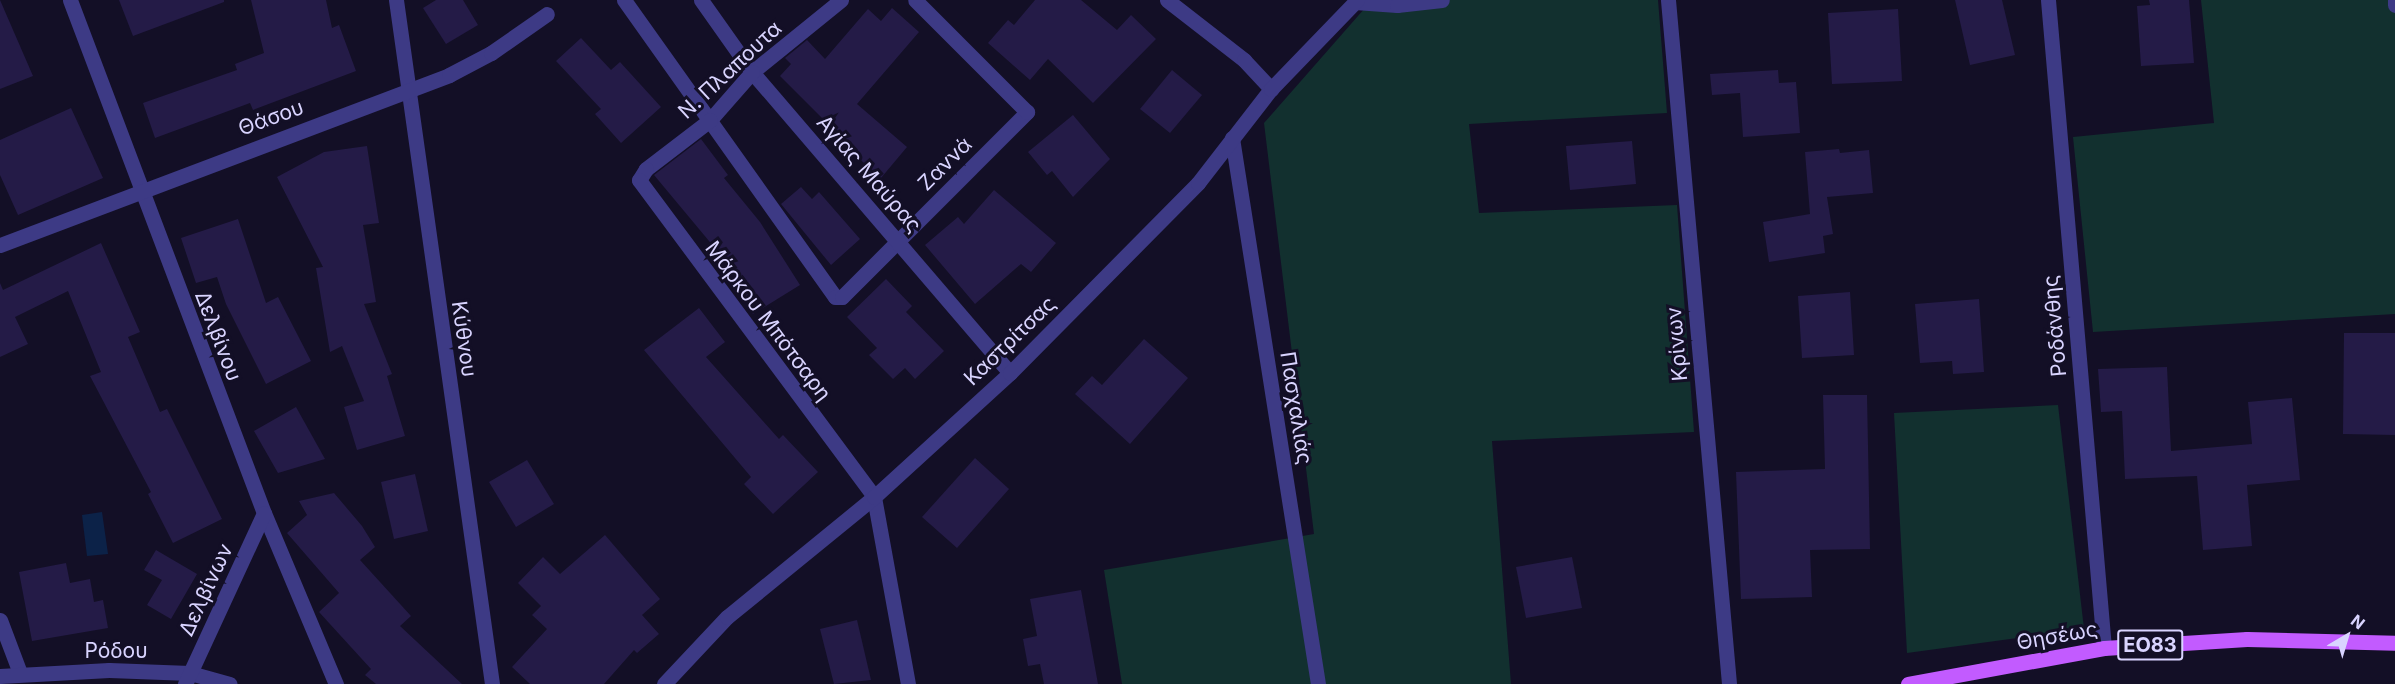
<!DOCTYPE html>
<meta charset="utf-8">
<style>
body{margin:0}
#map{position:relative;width:2395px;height:684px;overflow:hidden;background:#130f26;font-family:Inter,sans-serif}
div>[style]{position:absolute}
.green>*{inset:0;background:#12302f}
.water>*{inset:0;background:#0c2248}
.building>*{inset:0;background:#241b47}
.minor>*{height:15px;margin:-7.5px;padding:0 7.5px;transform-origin:7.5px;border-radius:7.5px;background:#3d3a85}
.major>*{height:15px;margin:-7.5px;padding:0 7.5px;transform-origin:7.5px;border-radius:7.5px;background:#c25bff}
span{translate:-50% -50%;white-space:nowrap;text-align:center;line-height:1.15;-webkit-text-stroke:6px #130f26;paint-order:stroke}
.shield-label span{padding:2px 4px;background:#130f26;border:2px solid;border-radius:4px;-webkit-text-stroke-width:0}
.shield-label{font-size:20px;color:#d9d4ff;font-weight:700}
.street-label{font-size:21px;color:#d9d4ff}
.north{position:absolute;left:2317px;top:606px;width:60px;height:60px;-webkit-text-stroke:4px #130f26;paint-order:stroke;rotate:38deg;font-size:16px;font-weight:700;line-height:24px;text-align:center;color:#d9d4ff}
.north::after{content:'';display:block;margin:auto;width:21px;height:27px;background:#d9d4ff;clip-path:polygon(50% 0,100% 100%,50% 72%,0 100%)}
</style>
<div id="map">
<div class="green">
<div style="clip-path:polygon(1372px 0,1658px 0,1667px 113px,1469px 124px,1479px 213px,1677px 205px,1694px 432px,1492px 441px,1511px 684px,1122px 684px,1104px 570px,1314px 534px,1264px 123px)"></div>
<div style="clip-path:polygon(2201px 0,2395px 0,2395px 314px,2093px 332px,2073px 137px,2214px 123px)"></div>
<div style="clip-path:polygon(2058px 405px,2084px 629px,1907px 653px,1894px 413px)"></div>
</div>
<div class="water">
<div style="clip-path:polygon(102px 512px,108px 554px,87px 556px,82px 515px)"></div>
</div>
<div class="building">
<div style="clip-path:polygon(0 0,33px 76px,0 89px)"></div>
<div style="clip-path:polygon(119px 0,224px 0,224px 2px,133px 36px)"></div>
<div style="clip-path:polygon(251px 0,326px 0,332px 28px,339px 25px,356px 71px,253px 110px,250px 103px,155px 138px,143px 103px,237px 70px,235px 64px,264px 53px)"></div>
<div style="clip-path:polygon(436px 0,463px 0,478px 25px,446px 44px,423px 8px)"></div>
<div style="clip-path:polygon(1035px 0,1081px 0,1117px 30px,1131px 15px,1156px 39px,1093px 103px,1048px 59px,1030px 80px,988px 43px,1008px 20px,1014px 25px)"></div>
<div style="clip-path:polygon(1955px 0,2002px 0,2015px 55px,1970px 65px)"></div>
<div style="clip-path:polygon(2149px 0,2189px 0,2194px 63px,2141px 66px,2137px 6px,2150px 5px)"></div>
<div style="clip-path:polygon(892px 8px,919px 32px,857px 104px,907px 147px,881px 178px,847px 148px,849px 145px,780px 76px,791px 64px,785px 58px,807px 40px,825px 59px,868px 9px,881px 21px)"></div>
<div style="clip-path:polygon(1898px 9px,1902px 81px,1832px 84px,1828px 13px)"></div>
<div style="clip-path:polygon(581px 38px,611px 70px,620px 62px,661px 107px,621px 143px,595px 114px,601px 109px,556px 61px)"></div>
<div style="clip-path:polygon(1172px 70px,1202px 95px,1170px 133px,1140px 109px)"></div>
<div style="clip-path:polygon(1778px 70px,1779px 83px,1796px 82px,1800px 133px,1743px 137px,1740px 93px,1712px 95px,1710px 74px)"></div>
<div style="clip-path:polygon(71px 108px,103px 178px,18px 215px,0 175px,0 140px)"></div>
<div style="clip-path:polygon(1073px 115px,1110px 159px,1073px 197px,1052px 171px,1047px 175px,1028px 152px)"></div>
<div style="clip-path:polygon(701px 139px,728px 175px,724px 178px,760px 222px,800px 285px,753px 314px,732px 281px,739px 277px,654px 175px)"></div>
<div style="clip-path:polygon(1632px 141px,1636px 184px,1570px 190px,1566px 146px)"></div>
<div style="clip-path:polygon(367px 146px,379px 223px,363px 225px,376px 302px,364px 304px,392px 374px,387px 376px,405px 436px,357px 450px,344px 407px,364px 401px,342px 346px,330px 352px,316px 268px,323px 267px,277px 177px,324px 152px)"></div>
<div style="clip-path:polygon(1839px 149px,1840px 153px,1869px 150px,1873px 193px,1827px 197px,1833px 234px,1823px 236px,1825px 253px,1769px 262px,1763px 222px,1810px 214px,1805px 152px)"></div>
<div style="clip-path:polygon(801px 187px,812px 199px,819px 192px,860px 239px,831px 265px,781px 204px)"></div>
<div style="clip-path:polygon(994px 190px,1056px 243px,1031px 272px,1021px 264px,975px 304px,925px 245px,958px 217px,964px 224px)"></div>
<div style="clip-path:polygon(238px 219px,266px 303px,278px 297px,311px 361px,266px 384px,226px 304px,217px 277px,196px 283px,181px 238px)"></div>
<div style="clip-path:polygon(101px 243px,140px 332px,128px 337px,160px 412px,167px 409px,222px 519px,173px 543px,148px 494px,151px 492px,90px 376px,101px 372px,68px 291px,15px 317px,28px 344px,0 357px,0 283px,3px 290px)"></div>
<div style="clip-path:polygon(886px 279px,912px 306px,906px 312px,944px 351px,915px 379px,905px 368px,893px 379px,869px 355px,877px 348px,847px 317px)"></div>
<div style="clip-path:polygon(1850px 292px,1854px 355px,1802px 358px,1798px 296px)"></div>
<div style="clip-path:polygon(1979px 299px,1984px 372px,1953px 374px,1952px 361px,1920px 363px,1915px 304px)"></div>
<div style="clip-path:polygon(699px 308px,725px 342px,706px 357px,779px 439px,783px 435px,818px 472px,773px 514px,744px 484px,751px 477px,644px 350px)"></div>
<div style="clip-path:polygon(2344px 333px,2395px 333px,2395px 435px,2343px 434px)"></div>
<div style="clip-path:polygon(1144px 339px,1188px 378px,1130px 444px,1075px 394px,1092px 376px,1102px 385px)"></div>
<div style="clip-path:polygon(2167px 367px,2171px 451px,2252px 444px,2248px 402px,2292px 398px,2300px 480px,2247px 485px,2252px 546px,2203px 550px,2197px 476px,2125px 479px,2122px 411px,2101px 412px,2098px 369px)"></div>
<div style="clip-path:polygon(1823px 395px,1867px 395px,1870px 549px,1810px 550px,1812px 597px,1741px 599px,1736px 472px,1825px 469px)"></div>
<div style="clip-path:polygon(296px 407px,325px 459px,278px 473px,254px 431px)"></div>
<div style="clip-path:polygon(975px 458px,1009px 489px,957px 548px,922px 517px)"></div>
<div style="clip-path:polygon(527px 460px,554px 504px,516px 527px,489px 482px)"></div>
<div style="clip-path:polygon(415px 474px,428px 531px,394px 539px,381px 482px)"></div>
<div style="clip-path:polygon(334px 493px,362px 526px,375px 547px,360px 560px,411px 616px,400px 626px,462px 684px,376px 684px,365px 675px,371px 669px,319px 612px,339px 593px,287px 533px,307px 515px,299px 501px)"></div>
<div style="clip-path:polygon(605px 535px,660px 599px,642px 615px,659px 634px,637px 653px,634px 650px,604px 684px,530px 684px,512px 667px,547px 629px,532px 615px,541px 606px,518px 583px,543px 557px,560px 574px)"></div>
<div style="clip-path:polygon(156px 550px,197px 574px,171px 619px,147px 605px,162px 580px,144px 570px)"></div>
<div style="clip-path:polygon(1572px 557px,1582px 608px,1526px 618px,1516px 567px)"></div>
<div style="clip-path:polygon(66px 563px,70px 583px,90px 579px,94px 602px,103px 600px,108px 628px,32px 641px,19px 572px)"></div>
<div style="clip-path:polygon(1081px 590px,1098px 684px,1044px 684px,1040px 664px,1028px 666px,1023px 639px,1037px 636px,1030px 599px)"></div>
<div style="clip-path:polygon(857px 620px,871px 680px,834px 684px,820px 629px)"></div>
</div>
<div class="minor">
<div style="left:70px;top:0;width:548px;rotate:69.29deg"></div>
<div style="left:264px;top:513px;width:186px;rotate:67.2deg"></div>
<div style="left:396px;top:0;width:691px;rotate:82.01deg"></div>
<div style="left:624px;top:0;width:364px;rotate:54.6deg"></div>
<div style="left:835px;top:297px;width:7px"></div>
<div style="left:842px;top:297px;width:262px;rotate:-45deg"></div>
<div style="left:1027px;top:112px;width:158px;rotate:-135deg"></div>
<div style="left:701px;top:0;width:88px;rotate:54.7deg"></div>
<div style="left:752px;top:72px;width:396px;rotate:49.4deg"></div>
<div style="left:841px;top:0;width:114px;rotate:141deg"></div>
<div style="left:752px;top:72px;width:64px;rotate:131.2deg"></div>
<div style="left:710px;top:120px;width:81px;rotate:142.6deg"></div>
<div style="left:646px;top:169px;width:13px;rotate:122deg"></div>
<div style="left:639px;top:180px;width:395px;rotate:53.4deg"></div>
<div style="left:874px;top:497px;width:190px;rotate:79.7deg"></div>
<div style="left:1167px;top:0;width:98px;rotate:37.9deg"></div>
<div style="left:1244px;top:60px;width:40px;rotate:47deg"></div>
<div style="left:1668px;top:0;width:687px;rotate:84.9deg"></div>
<div style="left:2048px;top:0;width:650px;rotate:85.06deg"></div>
<div style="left:2395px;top:0;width:5px;rotate:90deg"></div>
<div style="left:1355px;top:2px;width:42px;rotate:4.1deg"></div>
<div style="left:1397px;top:5px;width:45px;rotate:-6.3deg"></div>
<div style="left:1232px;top:138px;width:553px;rotate:81.05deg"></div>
<div style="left:0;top:245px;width:480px;rotate:-20.7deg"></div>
<div style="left:449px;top:75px;width:47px;rotate:-27.6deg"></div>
<div style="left:491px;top:53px;width:68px;rotate:-34.9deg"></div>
<div style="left:0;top:620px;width:57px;rotate:69.3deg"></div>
<div style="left:0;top:676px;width:109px;rotate:-3.2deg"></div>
<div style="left:109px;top:670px;width:81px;rotate:2.1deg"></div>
<div style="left:190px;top:673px;width:41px;rotate:15.4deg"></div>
<div style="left:185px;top:684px;width:188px;rotate:-65.2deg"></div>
<div style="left:664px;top:684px;width:92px;rotate:-46.8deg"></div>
<div style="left:727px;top:617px;width:190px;rotate:-39.2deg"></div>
<div style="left:874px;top:497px;width:184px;rotate:-42.4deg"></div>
<div style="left:1010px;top:373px;width:267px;rotate:-45.3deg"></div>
<div style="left:1198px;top:183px;width:119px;rotate:-52.2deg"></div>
<div style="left:1271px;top:89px;width:124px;rotate:-46deg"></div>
</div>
<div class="major">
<div style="left:1908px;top:684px;width:199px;rotate:-10.4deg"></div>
<div style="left:2104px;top:648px;width:143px;rotate:-3.6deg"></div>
<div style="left:2247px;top:639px;width:148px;rotate:1.5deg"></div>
</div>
<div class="shield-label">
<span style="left:2150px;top:645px">ΕΟ83</span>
</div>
<div class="street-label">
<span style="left:730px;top:70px;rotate:-43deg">Ν. Πλαπουτα</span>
<span style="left:271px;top:118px;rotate:-20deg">Θάσου</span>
<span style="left:945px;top:164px;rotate:-45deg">Ζαννά</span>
<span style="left:869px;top:174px;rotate:49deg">Αγίας Μαύρας</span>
<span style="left:768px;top:321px;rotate:53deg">Μάρκου Μπότσαρη</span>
<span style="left:2055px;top:326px;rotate:-95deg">Ροδάνθης</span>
<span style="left:218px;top:336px;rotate:69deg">Δελβίνου</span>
<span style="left:464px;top:339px;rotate:82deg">Κύθνου</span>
<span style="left:1010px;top:341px;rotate:-44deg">Καστρίτσας</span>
<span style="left:1677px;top:344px;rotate:-95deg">Κρίνων</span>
<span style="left:1296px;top:408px;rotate:81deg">Πασχαλιάς</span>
<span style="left:206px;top:590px;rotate:-65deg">Δελβίνων</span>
<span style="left:2057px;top:636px;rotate:-10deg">Θησέως</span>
<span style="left:116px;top:651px">Ρόδου</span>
</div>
<div class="north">N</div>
</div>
